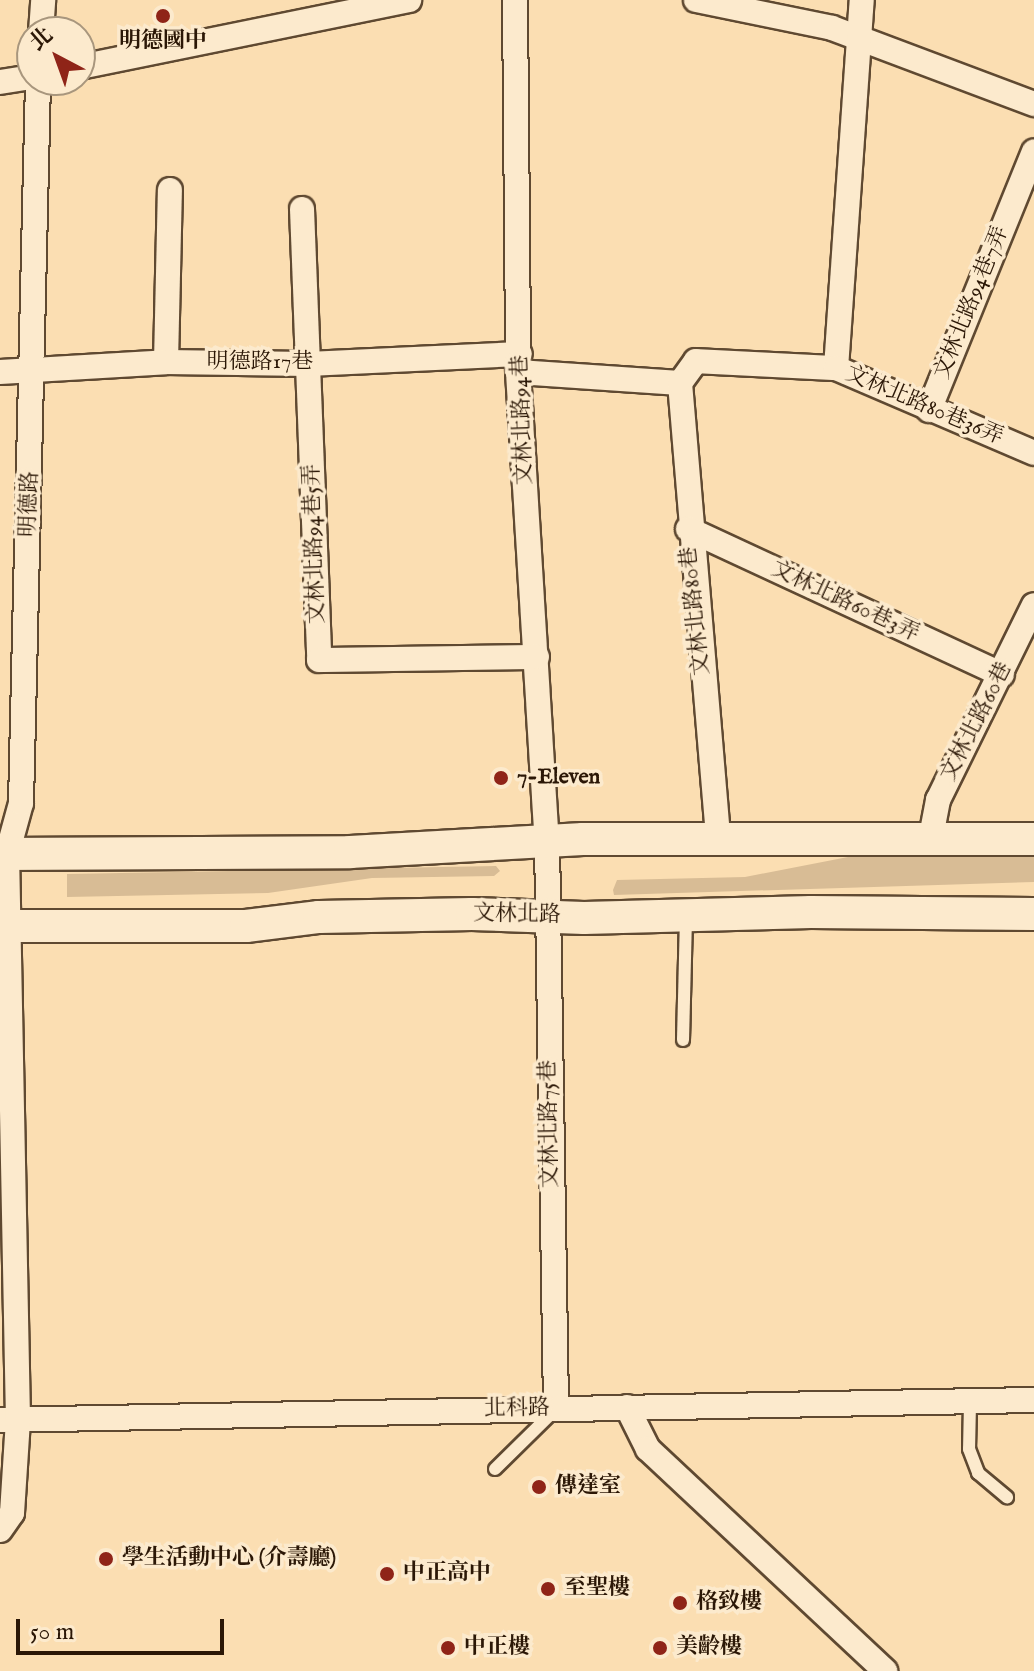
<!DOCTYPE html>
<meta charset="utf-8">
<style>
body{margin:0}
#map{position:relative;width:1034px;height:1671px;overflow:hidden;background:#fbdeb2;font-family:"IM FELL English","Noto Serif TC",serif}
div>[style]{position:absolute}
.green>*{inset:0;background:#d8bc95}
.roads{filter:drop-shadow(2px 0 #5f4931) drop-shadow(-2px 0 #5f4931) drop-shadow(0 2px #5f4931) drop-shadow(0 -2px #5f4931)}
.lane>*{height:12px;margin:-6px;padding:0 6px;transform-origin:6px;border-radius:6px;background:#fceacd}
.street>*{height:24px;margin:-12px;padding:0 12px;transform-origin:12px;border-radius:12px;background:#fceacd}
.secondary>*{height:32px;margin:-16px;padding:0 16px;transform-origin:16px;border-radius:16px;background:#fceacd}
.dots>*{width:22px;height:22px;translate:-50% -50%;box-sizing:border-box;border:4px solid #fceacd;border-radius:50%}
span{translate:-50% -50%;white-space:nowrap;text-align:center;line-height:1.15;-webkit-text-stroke:7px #fceacd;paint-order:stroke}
.poi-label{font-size:22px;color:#2b1706;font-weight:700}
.left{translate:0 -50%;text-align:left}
.street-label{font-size:22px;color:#2b1706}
.north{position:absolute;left:16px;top:16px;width:80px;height:80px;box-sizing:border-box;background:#fceacd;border:2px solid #a8967d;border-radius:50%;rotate:319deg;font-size:22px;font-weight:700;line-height:32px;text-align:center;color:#2b1706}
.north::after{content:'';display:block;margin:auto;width:28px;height:36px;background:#8f2418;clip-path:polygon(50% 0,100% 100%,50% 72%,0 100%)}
.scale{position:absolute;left:16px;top:1619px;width:208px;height:36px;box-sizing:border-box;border:4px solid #2b1706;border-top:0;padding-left:10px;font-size:24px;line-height:28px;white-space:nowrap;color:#2b1706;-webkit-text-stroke:6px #fceacd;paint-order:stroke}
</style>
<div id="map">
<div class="green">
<div style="clip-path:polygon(1034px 856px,1034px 882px,614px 895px,613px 890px,617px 880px,745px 877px,848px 857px)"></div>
<div style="clip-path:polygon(496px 866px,500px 871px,494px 876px,372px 878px,268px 893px,67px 897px,67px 874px)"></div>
</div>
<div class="roads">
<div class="lane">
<div style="left:683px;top:1040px;width:123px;rotate:-88.6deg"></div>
<div style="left:970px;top:1403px;width:46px;rotate:91.2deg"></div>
<div style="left:969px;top:1449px;width:26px;rotate:69deg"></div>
<div style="left:978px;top:1473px;width:38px;rotate:40deg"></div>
<div style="left:495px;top:1469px;width:83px;rotate:-44.5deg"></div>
</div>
<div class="street">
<div style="left:515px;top:0;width:372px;rotate:89.5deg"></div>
<div style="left:518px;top:372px;width:469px;rotate:86.5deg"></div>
<div style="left:547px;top:840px;width:569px;rotate:89.09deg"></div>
<div style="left:696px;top:0;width:139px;rotate:11.6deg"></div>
<div style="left:832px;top:28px;width:216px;rotate:20.6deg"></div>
<div style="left:41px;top:32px;width:32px;rotate:-86deg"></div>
<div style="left:80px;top:67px;width:336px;rotate:-11.5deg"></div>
<div style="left:0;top:82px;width:32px;rotate:-9deg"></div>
<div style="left:302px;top:209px;width:451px;rotate:87.8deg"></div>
<div style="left:319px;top:660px;width:218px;rotate:-0.8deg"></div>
<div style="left:166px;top:362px;width:172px;rotate:-88.7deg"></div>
<div style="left:836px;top:368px;width:369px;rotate:-86deg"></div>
<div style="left:0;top:372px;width:166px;rotate:-3.4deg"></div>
<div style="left:166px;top:362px;width:142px;rotate:0.8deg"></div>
<div style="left:308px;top:364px;width:212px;rotate:-2.7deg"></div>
<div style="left:518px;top:372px;width:162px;rotate:3.9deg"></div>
<div style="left:680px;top:383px;width:458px;rotate:85.2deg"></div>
<div style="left:680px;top:383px;width:27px;rotate:-54deg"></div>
<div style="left:696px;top:361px;width:140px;rotate:2.9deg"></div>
<div style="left:836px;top:368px;width:215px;rotate:23.2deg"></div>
<div style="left:929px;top:410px;width:279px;rotate:-67.9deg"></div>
<div style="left:688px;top:529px;width:346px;rotate:24.9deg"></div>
<div style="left:930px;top:842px;width:43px;rotate:-79.2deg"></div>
<div style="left:938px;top:800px;width:217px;rotate:-63.8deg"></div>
<div style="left:627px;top:1407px;width:47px;rotate:63.4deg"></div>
<div style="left:648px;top:1449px;width:325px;rotate:43.1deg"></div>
<div style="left:0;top:1420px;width:1034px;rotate:-1.11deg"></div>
<div style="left:0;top:1530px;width:21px;rotate:-55deg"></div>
<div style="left:12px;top:1513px;width:93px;rotate:-86.3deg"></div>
<div style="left:18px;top:1420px;width:566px;rotate:-91.11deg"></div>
<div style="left:7px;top:854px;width:53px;rotate:-74.6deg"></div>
<div style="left:21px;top:803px;width:723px;rotate:-88.65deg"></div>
</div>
<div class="secondary">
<div style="left:0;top:854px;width:350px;rotate:-0.3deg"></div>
<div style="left:350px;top:852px;width:233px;rotate:-3.2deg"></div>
<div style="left:583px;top:839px;width:451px"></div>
<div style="left:0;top:926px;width:246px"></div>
<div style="left:246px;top:926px;width:74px;rotate:-7deg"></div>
<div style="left:319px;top:917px;width:153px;rotate:-1.1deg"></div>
<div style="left:472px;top:914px;width:112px;rotate:2deg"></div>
<div style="left:584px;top:918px;width:227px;rotate:-1.5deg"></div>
<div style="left:811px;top:912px;width:223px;rotate:0.5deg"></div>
</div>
</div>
<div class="dots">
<div style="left:163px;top:16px;background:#8f2418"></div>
<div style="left:501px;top:778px;background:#8f2418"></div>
<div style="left:539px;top:1487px;background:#8f2418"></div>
<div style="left:106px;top:1559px;background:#8f2418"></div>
<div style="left:387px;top:1574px;background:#8f2418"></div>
<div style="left:548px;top:1589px;background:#8f2418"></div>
<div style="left:680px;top:1603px;background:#8f2418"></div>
<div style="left:448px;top:1648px;background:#8f2418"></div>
<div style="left:660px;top:1648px;background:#8f2418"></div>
</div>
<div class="poi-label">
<span style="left:163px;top:42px">明德國中</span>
<span class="left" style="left:517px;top:778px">7-Eleven</span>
<span class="left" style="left:555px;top:1487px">傳達室</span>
<span class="left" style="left:122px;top:1559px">學生活動中心 (介壽廳)</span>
<span class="left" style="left:403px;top:1574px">中正高中</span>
<span class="left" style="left:564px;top:1589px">至聖樓</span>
<span class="left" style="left:696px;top:1603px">格致樓</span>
<span class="left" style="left:464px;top:1648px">中正樓</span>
<span class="left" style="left:676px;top:1648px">美齡樓</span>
</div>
<div class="street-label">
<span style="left:972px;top:303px;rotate:-68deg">文林北路94巷7弄</span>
<span style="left:260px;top:363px">明德路17巷</span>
<span style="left:924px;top:406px;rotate:23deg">文林北路80巷36弄</span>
<span style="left:523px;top:420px;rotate:-92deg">文林北路94巷</span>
<span style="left:30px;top:504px;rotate:-88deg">明德路</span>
<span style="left:315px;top:544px;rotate:-92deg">文林北路94巷5弄</span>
<span style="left:845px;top:602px;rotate:25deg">文林北路60巷3弄</span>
<span style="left:696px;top:611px;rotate:-96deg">文林北路80巷</span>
<span style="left:977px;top:722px;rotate:-63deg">文林北路60巷</span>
<span style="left:517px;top:915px;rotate:1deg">文林北路</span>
<span style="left:550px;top:1124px;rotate:-91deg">文林北路75巷</span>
<span style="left:517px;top:1409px;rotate:-1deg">北科路</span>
</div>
<div class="north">北</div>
<div class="scale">50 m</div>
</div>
